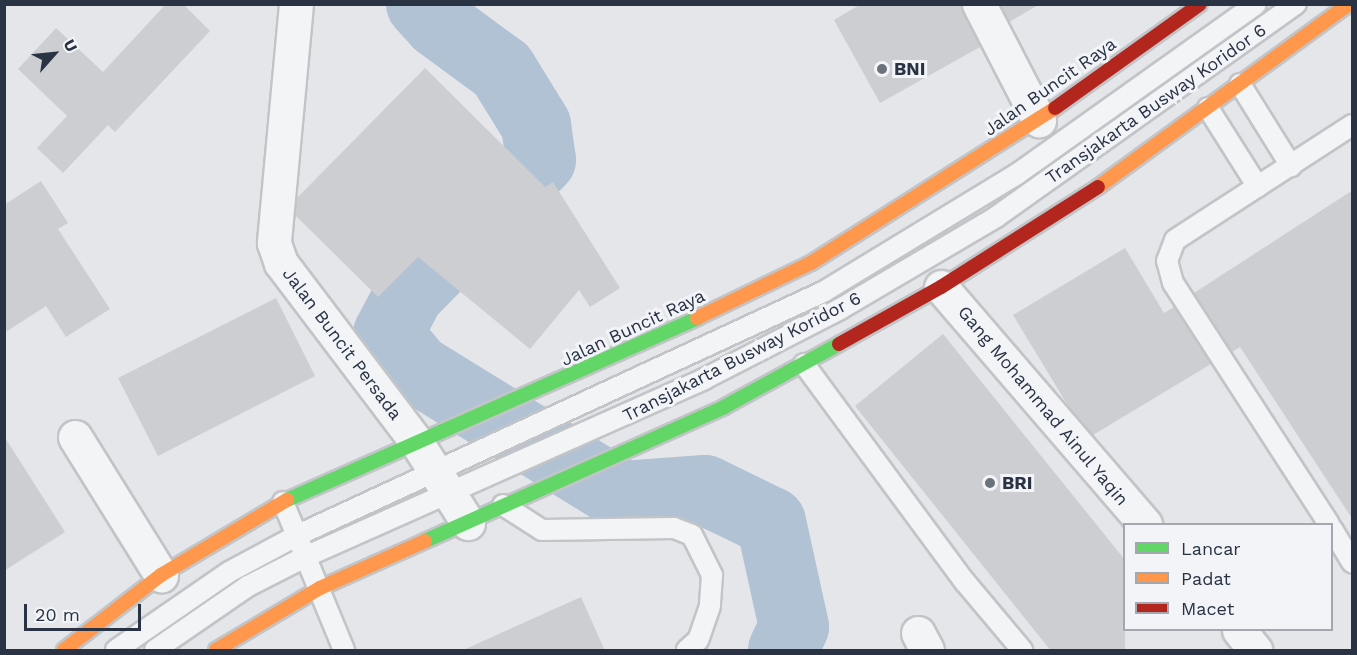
<!DOCTYPE html>
<style>
body{margin:0}
#map{position:relative;width:1357px;height:655px;overflow:hidden;background:#e4e6e9;font-family:"Work Sans",sans-serif}
div>[style]{position:absolute}
.river>*{height:70px;margin:-35px;padding:0 35px;transform-origin:35px;border-radius:35px;background:#b2c2d5}
.building>*{inset:0;background:#ccced1}
.roads{filter:drop-shadow(2px 0 #c2c4c7) drop-shadow(-2px 0 #c2c4c7) drop-shadow(0 2px #c2c4c7) drop-shadow(0 -2px #c2c4c7)}
.lane>*{height:20px;margin:-10px;padding:0 10px;transform-origin:10px;border-radius:10px;background:#f3f4f6}
.street>*{height:33px;margin:-16.5px;padding:0 16.5px;transform-origin:16.5px;border-radius:16.5px;background:#f3f4f6}
.fast>*{height:14px;margin:-7px;padding:0 7px;transform-origin:7px;border-radius:7px;background:#63d668}
.slow>*{height:14px;margin:-7px;padding:0 7px;transform-origin:7px;border-radius:7px;background:#ff974d}
.jam>*{height:14px;margin:-7px;padding:0 7px;transform-origin:7px;border-radius:7px;background:#b3261e}
.dots>*{width:16px;height:16px;translate:-50% -50%;box-sizing:border-box;border:3px solid #f2f4f8;border-radius:50%}
span{translate:-50% -50%;white-space:nowrap;text-align:center;line-height:1.15;-webkit-text-stroke:6px #f2f4f8;paint-order:stroke}
.poi-label{font-size:18px;color:#293343;font-weight:700}
.left{translate:0 -50%;text-align:left}
.street-label{font-size:18px;color:#293343}
.frame{position:absolute;inset:0;border:6px solid #293343;pointer-events:none}
.legend{position:absolute;left:1123px;top:523px;width:210px;height:108px;box-sizing:border-box;background:#f2f4f8;border:2px solid #a2a7b0;margin:0;padding:8px 10px;list-style:none;font-size:18px;color:#293343}
.legend li{display:flex;align-items:center;gap:12px;height:30px}
.legend b{width:30px;border:2px solid #a2a7b0}
.north{position:absolute;left:24px;top:24px;width:60px;height:60px;-webkit-text-stroke:4px #f2f4f8;paint-order:stroke;rotate:63deg;font-size:16px;font-weight:700;line-height:24px;text-align:center;color:#293343}
.north::after{content:'';display:block;margin:auto;width:21px;height:27px;background:#293343;clip-path:polygon(50% 0,100% 100%,50% 72%,0 100%)}
.scale{position:absolute;left:24px;top:604px;width:117px;height:27px;box-sizing:border-box;border:3px solid #293343;border-top:0;padding-left:8px;font-size:18px;line-height:21px;white-space:nowrap;color:#293343;-webkit-text-stroke:4px #f2f4f8;paint-order:stroke}
</style>
<div id="map">
<div class="river">
<div style="left:421px;top:4px;width:25px;rotate:48deg"></div>
<div style="left:438px;top:23px;width:79px;rotate:36.3deg"></div>
<div style="left:502px;top:70px;width:65px;rotate:58.3deg"></div>
<div style="left:536px;top:125px;width:35px;rotate:82deg"></div>
<div style="left:541px;top:160px;width:188px;rotate:134.6deg"></div>
<div style="left:409px;top:294px;width:45px;rotate:117.7deg"></div>
<div style="left:388px;top:334px;width:45px;rotate:50.4deg"></div>
<div style="left:417px;top:369px;width:242px;rotate:31.7deg"></div>
<div style="left:623px;top:496px;width:82px;rotate:-4.2deg"></div>
<div style="left:705px;top:490px;width:73px;rotate:25.9deg"></div>
<div style="left:771px;top:522px;width:107px;rotate:77.6deg"></div>
<div style="left:794px;top:627px;width:25px;rotate:116deg"></div>
</div>
<div class="building">
<div style="clip-path:polygon(166px 4px,183px 4px,210px 31px,115px 132px,108px 125px,63px 173px,37px 148px,67px 116px,18px 69px,56px 28px,103px 72px)"></div>
<div style="clip-path:polygon(861px 4px,960px 4px,980px 47px,880px 103px,834px 20px)"></div>
<div style="clip-path:polygon(1000px 4px,1040px 4px,1009px 22px)"></div>
<div style="clip-path:polygon(425px 68px,545px 187px,553px 182px,620px 288px,590px 307px,579px 290px,530px 349px,418px 257px,378px 297px,295px 215px,297px 198px)"></div>
<div style="clip-path:polygon(41px 181px,68px 223px,58px 229px,110px 309px,66px 337px,46px 306px,4px 333px,4px 205px)"></div>
<div style="clip-path:polygon(1353px 190px,1353px 520px,1240px 347px,1232px 352px,1194px 293px)"></div>
<div style="clip-path:polygon(1125px 248px,1164px 313px,1174px 307px,1211px 364px,1093px 435px,1067px 404px,1013px 315px)"></div>
<div style="clip-path:polygon(276px 298px,315px 376px,158px 456px,118px 378px)"></div>
<div style="clip-path:polygon(943px 334px,1125px 560px,1125px 651px,1051px 651px,855px 406px)"></div>
<div style="clip-path:polygon(4px 436px,65px 532px,4px 571px)"></div>
<div style="clip-path:polygon(581px 597px,605px 651px,461px 651px)"></div>
</div>
<div class="roads">
<div class="lane">
<div style="left:1240px;top:84px;width:97px;rotate:58.1deg"></div>
<div style="left:1208px;top:108px;width:93px;rotate:57.7deg"></div>
<div style="left:804px;top:364px;width:271px;rotate:53.6deg"></div>
<div style="left:965px;top:582px;width:89px;rotate:50deg"></div>
<div style="left:283px;top:502px;width:160px;rotate:67.6deg"></div>
<div style="left:503px;top:505px;width:46px;rotate:32.7deg"></div>
<div style="left:542px;top:530px;width:132px;rotate:-0.9deg"></div>
<div style="left:674px;top:528px;width:19px;rotate:21deg"></div>
<div style="left:692px;top:535px;width:45px;rotate:63.4deg"></div>
<div style="left:712px;top:575px;width:31px;rotate:94deg"></div>
<div style="left:710px;top:606px;width:36px;rotate:109deg"></div>
<div style="left:698px;top:640px;width:15px;rotate:138deg"></div>
<div style="left:1329px;top:524px;width:287px;rotate:-122.9deg"></div>
<div style="left:1173px;top:283px;width:23px;rotate:-105deg"></div>
<div style="left:1167px;top:261px;width:22px;rotate:-69deg"></div>
<div style="left:1175px;top:240px;width:211px;rotate:-33deg"></div>
<div style="left:1332px;top:529px;width:39px;rotate:59deg"></div>
<div style="left:116px;top:650px;width:137px;rotate:-34.6deg"></div>
<div style="left:229px;top:572px;width:78px;rotate:-28.2deg"></div>
<div style="left:298px;top:535px;width:579px;rotate:-24.84deg"></div>
<div style="left:823px;top:292px;width:227px;rotate:-31.3deg"></div>
<div style="left:1017px;top:174px;width:293px;rotate:-35.4deg"></div>
<div style="left:155px;top:650px;width:113px;rotate:-34.5deg"></div>
<div style="left:248px;top:586px;width:66px;rotate:-27deg"></div>
<div style="left:307px;top:556px;width:435px;rotate:-24deg"></div>
<div style="left:704px;top:379px;width:153px;rotate:-27.2deg"></div>
<div style="left:840px;top:309px;width:181px;rotate:-30.5deg"></div>
<div style="left:996px;top:217px;width:368px;rotate:-35.4deg"></div>
</div>
<div class="street">
<div style="left:296px;top:4px;width:240px;rotate:95.3deg"></div>
<div style="left:274px;top:243px;width:21px;rotate:71deg"></div>
<div style="left:281px;top:263px;width:226px;rotate:52.9deg"></div>
<div style="left:417px;top:443px;width:95px;rotate:57.5deg"></div>
<div style="left:979px;top:4px;width:131px;rotate:62.7deg"></div>
<div style="left:941px;top:287px;width:313px;rotate:49.3deg"></div>
<div style="left:75px;top:437px;width:163px;rotate:58.1deg"></div>
<div style="left:1239px;top:630px;width:26px;rotate:51deg"></div>
<div style="left:918px;top:633px;width:19px;rotate:62deg"></div>
</div>
<div class="fast">
<div style="left:287px;top:500px;width:449px;rotate:-23.9deg"></div>
<div style="left:425px;top:541px;width:328px;rotate:-24.1deg"></div>
<div style="left:724px;top:407px;width:131px;rotate:-28.7deg"></div>
</div>
<div class="slow">
<div style="left:1098px;top:187px;width:311px;rotate:-36.1deg"></div>
<div style="left:697px;top:318px;width:127px;rotate:-25.8deg"></div>
<div style="left:811px;top:263px;width:289px;rotate:-32.4deg"></div>
<div style="left:64px;top:650px;width:123px;rotate:-37.7deg"></div>
<div style="left:161px;top:575px;width:147px;rotate:-30.8deg"></div>
<div style="left:216px;top:650px;width:121px;rotate:-30.8deg"></div>
<div style="left:320px;top:588px;width:115px;rotate:-24.1deg"></div>
</div>
<div class="jam">
<div style="left:1055px;top:108px;width:178px;rotate:-35.6deg"></div>
<div style="left:839px;top:344px;width:117px;rotate:-29.2deg"></div>
<div style="left:941px;top:287px;width:186px;rotate:-32.5deg"></div>
</div>
</div>
<div class="dots">
<div style="left:882px;top:69px;background:#6a727d"></div>
<div style="left:990px;top:483px;background:#6a727d"></div>
</div>
<div class="poi-label">
<span class="left" style="left:894px;top:69px">BNI</span>
<span class="left" style="left:1002px;top:483px">BRI</span>
</div>
<div class="street-label">
<span style="left:1050px;top:87px;rotate:-35deg">Jalan Buncit Raya</span>
<span style="left:1156px;top:104px;rotate:-35deg">Transjakarta Busway Koridor 6</span>
<span style="left:633px;top:328px;rotate:-25deg">Jalan Buncit Raya</span>
<span style="left:342px;top:344px;rotate:53deg">Jalan Buncit Persada</span>
<span style="left:742px;top:357px;rotate:-27deg">Transjakarta Busway Koridor 6</span>
<span style="left:1043px;top:406px;rotate:50deg">Gang Mohammad Ainul Yaqin</span>
</div>
<div class="frame"></div>
<ul class="legend">
<li><b style="height:8px;background:#63d668"></b>Lancar</li>
<li><b style="height:8px;background:#ff974d"></b>Padat</li>
<li><b style="height:8px;background:#b3261e"></b>Macet</li>
</ul>
<div class="north">U</div>
<div class="scale">20 m</div>
</div>
